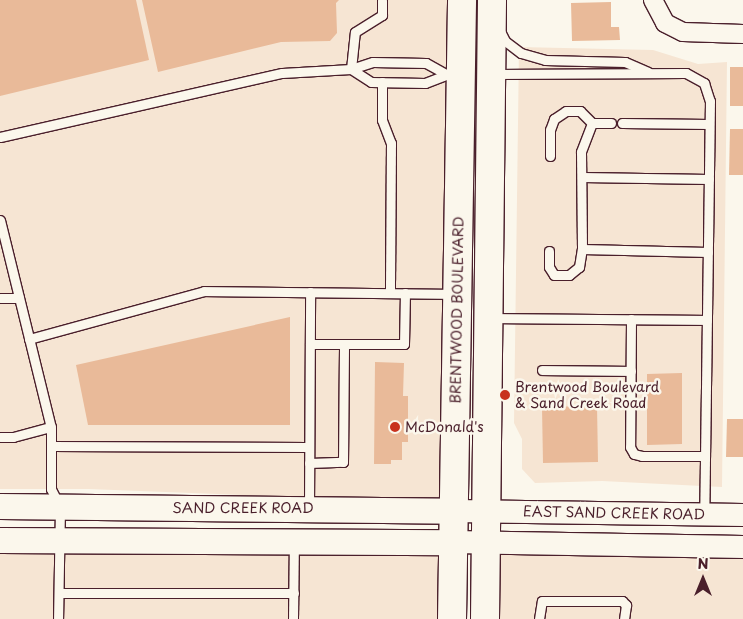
<!DOCTYPE html>
<style>
body{margin:0}
#map{position:relative;width:743px;height:619px;overflow:hidden;background:#fbf7ec;font-family:"Playpen Sans",sans-serif}
div>[style]{position:absolute}
.built>*{inset:0;background:#f6e5d3}
.building>*{inset:0;background:#e9ba99}
.roads{filter:drop-shadow(1px 0 #4a1f2b) drop-shadow(-1px 0 #4a1f2b) drop-shadow(0 1px #4a1f2b) drop-shadow(0 -1px #4a1f2b)}
.service>*{height:9px;margin:-4.5px;padding:0 4.5px;transform-origin:4.5px;border-radius:4.5px;background:#fbf7ec}
.minor>*{height:18px;margin:-9px;padding:0 9px;transform-origin:9px;border-radius:9px;background:#fbf7ec}
.tertiary>*{height:22px;margin:-11px;padding:0 11px;transform-origin:11px;border-radius:11px;background:#fbf7ec}
.secondary>*{height:25px;margin:-12.5px;padding:0 12.5px;transform-origin:12.5px;border-radius:12.5px;background:#fbf7ec}
.primary>*{height:28px;margin:-14px;padding:0 14px;transform-origin:14px;border-radius:14px;background:#fbf7ec}
.dots>*{width:14px;height:14px;translate:-50% -50%;box-sizing:border-box;border:2px solid #fbf7ec;border-radius:50%}
span{translate:-50% -50%;white-space:nowrap;text-align:center;line-height:1.15;-webkit-text-stroke:5px #fbf7ec;paint-order:stroke}
.street-label{font-size:14px;color:#4a1f2b}
.poi-label{font-size:14px;color:#4a1f2b}
.left{translate:0 -50%;text-align:left}
.north{position:absolute;left:678px;top:554px;width:50px;height:50px;-webkit-text-stroke:4px #fbf7ec;paint-order:stroke;rotate:0deg;font-size:14px;font-weight:700;line-height:20px;text-align:center;color:#4a1f2b}
.north::after{content:'';display:block;margin:auto;width:18px;height:22px;background:#4a1f2b;clip-path:polygon(50% 0,100% 100%,50% 72%,0 100%)}
</style>
<div id="map">
<div class="built">
<div style="clip-path:polygon(0 0,449px 0,448px 503px,88px 489px,0 489px)"></div>
<div style="clip-path:polygon(519px 47px,653px 50px,698px 64px,727px 62px,722px 487px,602px 481px,535px 483px,522px 469px,522px 439px,514px 423px)"></div>
<div style="clip-path:polygon(0 547px,446px 550px,444px 619px,0 619px)"></div>
<div style="clip-path:polygon(496px 551px,743px 555px,743px 619px,495px 619px)"></div>
</div>
<div class="building">
<div style="clip-path:polygon(0 0,136px 0,149px 60px,0 96px)"></div>
<div style="clip-path:polygon(142px 0,339px 0,336px 3px,337px 33px,330px 41px,281px 42px,158px 72px)"></div>
<div style="clip-path:polygon(611px 2px,611px 27px,619px 27px,620px 40px,572px 41px,571px 3px)"></div>
<div style="clip-path:polygon(730px 67px,743px 67px,743px 106px,730px 106px)"></div>
<div style="clip-path:polygon(730px 129px,743px 129px,743px 175px,729px 175px)"></div>
<div style="clip-path:polygon(290px 317px,290px 425px,88px 425px,76px 365px)"></div>
<div style="clip-path:polygon(375px 362px,404px 363px,403px 396px,408px 396px,408px 442px,402px 442px,402px 460px,391px 460px,391px 464px,374px 464px)"></div>
<div style="clip-path:polygon(682px 373px,682px 444px,647px 445px,647px 374px)"></div>
<div style="clip-path:polygon(597px 406px,598px 462px,543px 463px,542px 407px)"></div>
<div style="clip-path:polygon(727px 419px,743px 419px,743px 457px,726px 457px)"></div>
</div>
<div class="roads">
<div class="service">
<div style="left:500px;top:31px;width:11px;rotate:63deg"></div>
<div style="left:505px;top:41px;width:20px;rotate:37deg"></div>
<div style="left:521px;top:53px;width:25px;rotate:16deg"></div>
<div style="left:545px;top:60px;width:80px;rotate:1.4deg"></div>
<div style="left:625px;top:62px;width:25px;rotate:23deg"></div>
<div style="left:351px;top:69px;width:24px;rotate:33deg"></div>
<div style="left:371px;top:82px;width:54px;rotate:1.1deg"></div>
<div style="left:425px;top:83px;width:25px;rotate:-21deg"></div>
<div style="left:351px;top:69px;width:37px;rotate:-84deg"></div>
<div style="left:355px;top:32px;width:32px;rotate:-32deg"></div>
<div style="left:382px;top:15px;width:15px;rotate:-90deg"></div>
<div style="left:494px;top:74px;width:192px;rotate:-0.3deg"></div>
<div style="left:686px;top:73px;width:21px;rotate:29deg"></div>
<div style="left:704px;top:83px;width:19px;rotate:72deg"></div>
<div style="left:710px;top:101px;width:413px;rotate:90.8deg"></div>
<div style="left:382px;top:82px;width:38px;rotate:90deg"></div>
<div style="left:382px;top:120px;width:25px;rotate:69deg"></div>
<div style="left:391px;top:143px;width:150px;rotate:90.4deg"></div>
<div style="left:592px;top:123px;width:19px"></div>
<div style="left:622px;top:123px;width:87px;rotate:0.7deg"></div>
<div style="left:0;top:137px;width:289px;rotate:-12.8deg"></div>
<div style="left:282px;top:73px;width:69px;rotate:-3.3deg"></div>
<div style="left:351px;top:69px;width:23px;rotate:-18deg"></div>
<div style="left:373px;top:62px;width:53px;rotate:1.1deg"></div>
<div style="left:426px;top:63px;width:23px;rotate:29deg"></div>
<div style="left:550px;top:156px;width:26px;rotate:-90deg"></div>
<div style="left:550px;top:130px;width:12px;rotate:-70deg"></div>
<div style="left:554px;top:119px;width:14px;rotate:-34deg"></div>
<div style="left:566px;top:111px;width:14px"></div>
<div style="left:580px;top:111px;width:17px;rotate:45deg"></div>
<div style="left:592px;top:123px;width:31px;rotate:111deg"></div>
<div style="left:581px;top:152px;width:97px;rotate:89.4deg"></div>
<div style="left:582px;top:249px;width:126px;rotate:1.4deg"></div>
<div style="left:582px;top:177px;width:127px;rotate:0.9deg"></div>
<div style="left:0;top:220px;width:213px;rotate:76.2deg"></div>
<div style="left:51px;top:427px;width:62px;rotate:90deg"></div>
<div style="left:51px;top:489px;width:20px;rotate:63deg"></div>
<div style="left:60px;top:507px;width:112px;rotate:91deg"></div>
<div style="left:549px;top:251px;width:16px;rotate:90deg"></div>
<div style="left:549px;top:267px;width:9px;rotate:58deg"></div>
<div style="left:554px;top:275px;width:15px"></div>
<div style="left:569px;top:275px;width:13px;rotate:-39deg"></div>
<div style="left:579px;top:267px;width:18px;rotate:-81deg"></div>
<div style="left:0;top:298px;width:19px"></div>
<div style="left:491px;top:318px;width:216px;rotate:0.5deg"></div>
<div style="left:631px;top:319px;width:128px;rotate:90.4deg"></div>
<div style="left:630px;top:447px;width:8px;rotate:60deg"></div>
<div style="left:634px;top:454px;width:8px;rotate:14deg"></div>
<div style="left:642px;top:456px;width:63px"></div>
<div style="left:29px;top:339px;width:181px;rotate:-15.3deg"></div>
<div style="left:204px;top:291px;width:251px;rotate:0.7deg"></div>
<div style="left:310px;top:344px;width:34px"></div>
<div style="left:542px;top:370px;width:89px;rotate:0.6deg"></div>
<div style="left:0;top:437px;width:13px"></div>
<div style="left:13px;top:437px;width:39px;rotate:-15deg"></div>
<div style="left:51px;top:446px;width:258px;rotate:0.2deg"></div>
<div style="left:309px;top:463px;width:34px;rotate:-2deg"></div>
<div style="left:343px;top:462px;width:118px;rotate:-89.5deg"></div>
<div style="left:344px;top:344px;width:60px"></div>
<div style="left:404px;top:344px;width:51px;rotate:-88.9deg"></div>
<div style="left:309px;top:508px;width:216px;rotate:-89.7deg"></div>
<div style="left:59px;top:593px;width:235px"></div>
<div style="left:293px;top:619px;width:77px;rotate:-89.3deg"></div>
<div style="left:539px;top:619px;width:18px;rotate:-81deg"></div>
<div style="left:542px;top:601px;width:80px"></div>
<div style="left:622px;top:601px;width:6px;rotate:45deg"></div>
<div style="left:626px;top:605px;width:14px;rotate:98deg"></div>
</div>
<div class="minor">
<div style="left:653px;top:0;width:26px;rotate:62deg"></div>
<div style="left:665px;top:23px;width:20px;rotate:27deg"></div>
<div style="left:683px;top:32px;width:60px;rotate:1.9deg"></div>
</div>
<div class="tertiary">
<div style="left:454px;top:511px;width:289px;rotate:0.8deg"></div>
<div style="left:453px;top:542px;width:290px;rotate:1deg"></div>
</div>
<div class="secondary">
<div style="left:0;top:506px;width:454px;rotate:0.6deg"></div>
<div style="left:0;top:540px;width:453px;rotate:0.3deg"></div>
</div>
<div class="primary">
<div style="left:452px;top:619px;width:619px;rotate:-89.07deg"></div>
<div style="left:485px;top:619px;width:619px;rotate:-89.35deg"></div>
</div>
</div>
<div class="dots">
<div style="left:505px;top:395px;background:#c8321e"></div>
<div style="left:395px;top:427px;background:#c8321e"></div>
</div>
<div class="street-label">
<span style="left:457px;top:310px;rotate:-89deg">BRENTWOOD BOULEVARD</span>
<span style="left:243px;top:508px">SAND CREEK ROAD</span>
<span style="left:614px;top:513px;rotate:1deg">EAST SAND CREEK ROAD</span>
</div>
<div class="poi-label">
<span class="left" style="left:515px;top:395px">Brentwood Boulevard<br>&amp; Sand Creek Road</span>
<span class="left" style="left:405px;top:427px">McDonald's</span>
</div>
<div class="north">N</div>
</div>
